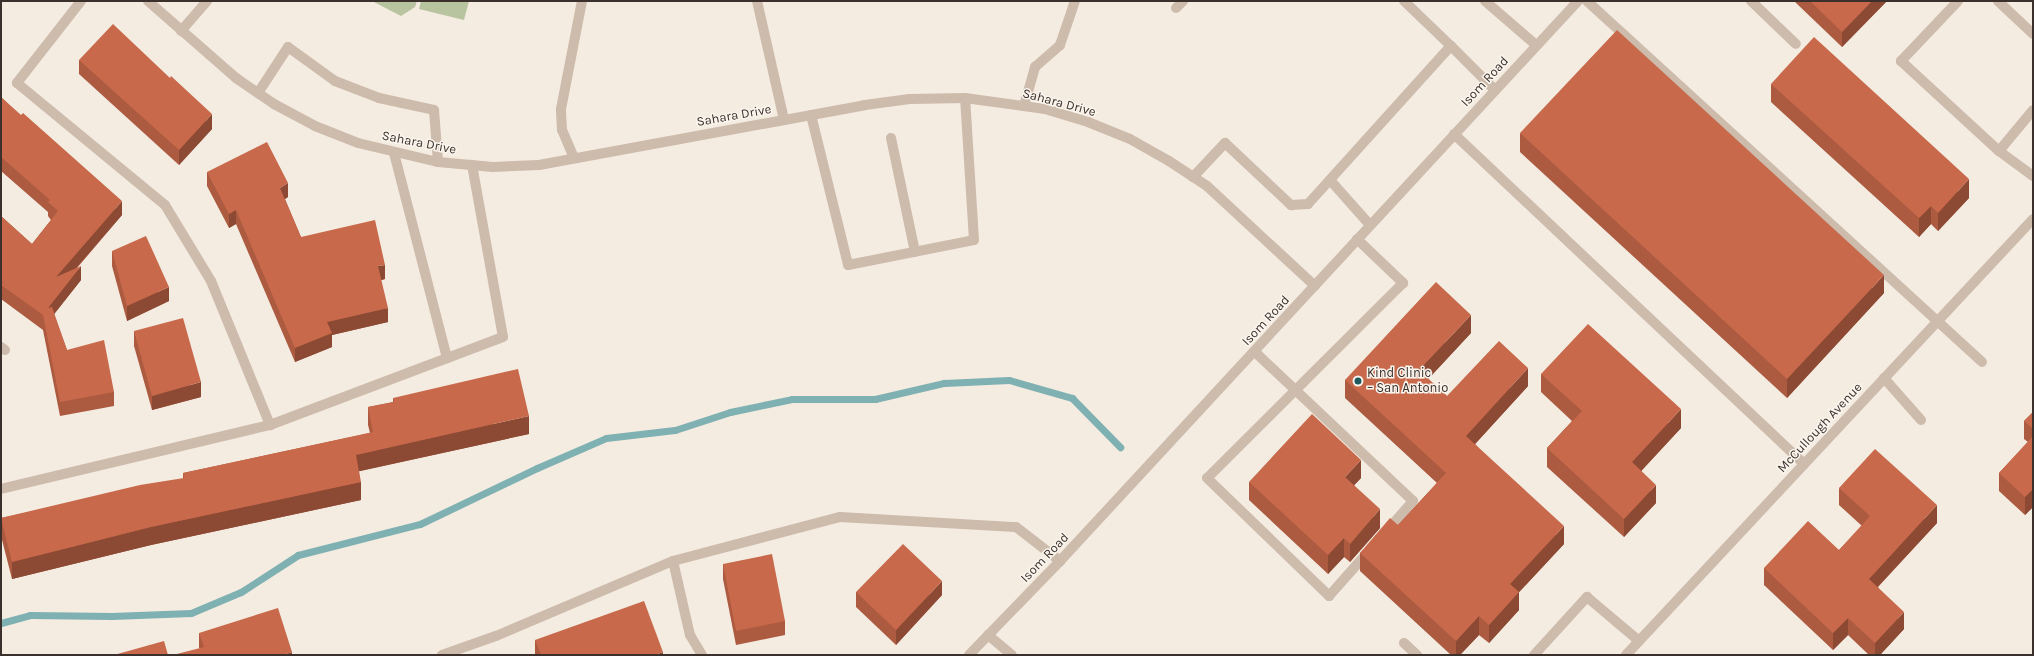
<!DOCTYPE html>
<meta charset="utf-8">
<style>
body{margin:0}
#map{position:relative;width:2034px;height:656px;overflow:hidden;background:#f4ebe1;font-family:Karla,sans-serif}
div>[style]{position:absolute}
.green>*{inset:0;background:#b8c4a0}
.stream>*{height:7px;margin:-3.5px;padding:0 3.5px;transform-origin:3.5px;border-radius:3.5px;background:#7fb0b2}
.minor>*{height:10px;margin:-5px;padding:0 5px;transform-origin:5px;border-radius:5px;background:#cdbbac}
.wall>*{inset:0;background:#ac5a40}
.shaded-wall>*{inset:0;background:#8c4a34}
.building>*{inset:0;background:#c8694b}
.dots>*{width:11px;height:11px;translate:-50% -50%;box-sizing:border-box;border:2px solid #fbf5ee;border-radius:50%}
span{translate:-50% -50%;white-space:nowrap;text-align:center;line-height:1.15;-webkit-text-stroke:3px #fbf5ee;paint-order:stroke}
.street-label{font-size:13px;color:#3b302b}
.poi-label{font-size:13px;color:#3b302b}
.left{translate:0 -50%;text-align:left}
.frame{position:absolute;inset:0;border:2px solid #3b302b;pointer-events:none}
</style>
<div id="map">
<div class="green">
<div style="clip-path:polygon(372px 1px,417px 1px,415px 7px,401px 16px)"></div>
<div style="clip-path:polygon(421px 1px,469px 1px,464px 20px,419px 9px)"></div>
</div>
<div class="stream">
<div style="left:1px;top:623px;width:30px;rotate:-15deg"></div>
<div style="left:30px;top:615px;width:82px;rotate:0.7deg"></div>
<div style="left:112px;top:616px;width:79px;rotate:-2.2deg"></div>
<div style="left:191px;top:613px;width:54px;rotate:-22.8deg"></div>
<div style="left:241px;top:592px;width:68px;rotate:-33deg"></div>
<div style="left:298px;top:555px;width:126px;rotate:-14.3deg"></div>
<div style="left:420px;top:524px;width:130px;rotate:-25.6deg"></div>
<div style="left:537px;top:468px;width:75px;rotate:-23.5deg"></div>
<div style="left:606px;top:438px;width:69px;rotate:-6.6deg"></div>
<div style="left:675px;top:430px;width:58px;rotate:-18.1deg"></div>
<div style="left:730px;top:412px;width:63px;rotate:-11.8deg"></div>
<div style="left:792px;top:399px;width:83px"></div>
<div style="left:875px;top:399px;width:71px;rotate:-13.1deg"></div>
<div style="left:944px;top:383px;width:65px;rotate:-2.6deg"></div>
<div style="left:1009px;top:380px;width:66px;rotate:15.9deg"></div>
<div style="left:1072px;top:398px;width:69px;rotate:45.6deg"></div>
</div>
<div class="minor">
<div style="left:81px;top:1px;width:104px;rotate:128deg"></div>
<div style="left:17px;top:83px;width:192px;rotate:39.5deg"></div>
<div style="left:165px;top:205px;width:89px;rotate:58.8deg"></div>
<div style="left:211px;top:281px;width:156px;rotate:67.7deg"></div>
<div style="left:148px;top:1px;width:117px;rotate:41.2deg"></div>
<div style="left:236px;top:78px;width:46px;rotate:34.4deg"></div>
<div style="left:274px;top:104px;width:47px;rotate:28.2deg"></div>
<div style="left:315px;top:126px;width:46px;rotate:21.6deg"></div>
<div style="left:358px;top:143px;width:82px;rotate:13.4deg"></div>
<div style="left:438px;top:162px;width:55px;rotate:5.2deg"></div>
<div style="left:493px;top:167px;width:46px;rotate:-2.5deg"></div>
<div style="left:539px;top:165px;width:331px;rotate:-10.4deg"></div>
<div style="left:865px;top:105px;width:45px;rotate:-7.6deg"></div>
<div style="left:910px;top:99px;width:55px;rotate:-1deg"></div>
<div style="left:965px;top:98px;width:81px;rotate:7.8deg"></div>
<div style="left:1045px;top:109px;width:45px;rotate:16.8deg"></div>
<div style="left:1088px;top:122px;width:45px;rotate:22deg"></div>
<div style="left:1130px;top:139px;width:45px;rotate:29.4deg"></div>
<div style="left:1169px;top:161px;width:45px;rotate:33.3deg"></div>
<div style="left:1207px;top:186px;width:147px;rotate:42.8deg"></div>
<div style="left:757px;top:1px;width:122px;rotate:77.2deg"></div>
<div style="left:1404px;top:1px;width:65px;rotate:43.8deg"></div>
<div style="left:1485px;top:1px;width:67px;rotate:40.8deg"></div>
<div style="left:1587px;top:1px;width:535px;rotate:42.42deg"></div>
<div style="left:1751px;top:1px;width:62px;rotate:43.7deg"></div>
<div style="left:1958px;top:1px;width:83px;rotate:133.5deg"></div>
<div style="left:1901px;top:61px;width:133px;rotate:42.6deg"></div>
<div style="left:1999px;top:151px;width:42px;rotate:36.3deg"></div>
<div style="left:1998px;top:1px;width:48px;rotate:43.3deg"></div>
<div style="left:1176px;top:8px;width:10px;rotate:-45deg"></div>
<div style="left:181px;top:31px;width:40px;rotate:-49deg"></div>
<div style="left:258px;top:93px;width:55px;rotate:-56.9deg"></div>
<div style="left:288px;top:47px;width:58px;rotate:35.9deg"></div>
<div style="left:335px;top:81px;width:47px;rotate:21.1deg"></div>
<div style="left:379px;top:98px;width:56px;rotate:12.3deg"></div>
<div style="left:434px;top:110px;width:52px;rotate:85.6deg"></div>
<div style="left:1024px;top:106px;width:41px;rotate:-74.2deg"></div>
<div style="left:1035px;top:67px;width:33px;rotate:-41deg"></div>
<div style="left:1060px;top:45px;width:46px;rotate:-71.2deg"></div>
<div style="left:811px;top:115px;width:154px;rotate:76.1deg"></div>
<div style="left:848px;top:265px;width:128px;rotate:-11.2deg"></div>
<div style="left:974px;top:240px;width:142px;rotate:-93.6deg"></div>
<div style="left:1454px;top:134px;width:481px;rotate:43.3deg"></div>
<div style="left:891px;top:138px;width:116px;rotate:78.1deg"></div>
<div style="left:1999px;top:151px;width:53px;rotate:-50.3deg"></div>
<div style="left:394px;top:153px;width:212px;rotate:75.5deg"></div>
<div style="left:574px;top:158px;width:30px;rotate:-113deg"></div>
<div style="left:562px;top:130px;width:21px;rotate:-93deg"></div>
<div style="left:561px;top:109px;width:110px;rotate:-79deg"></div>
<div style="left:1193px;top:177px;width:47px;rotate:-46.7deg"></div>
<div style="left:1225px;top:143px;width:91px;rotate:43.2deg"></div>
<div style="left:1291px;top:205px;width:17px;rotate:-3deg"></div>
<div style="left:1308px;top:204px;width:213px;rotate:-47.9deg"></div>
<div style="left:1451px;top:46px;width:62px;rotate:45deg"></div>
<div style="left:1330px;top:180px;width:60px;rotate:48.4deg"></div>
<div style="left:1357px;top:239px;width:64px;rotate:43.7deg"></div>
<div style="left:1403px;top:283px;width:276px;rotate:135.1deg"></div>
<div style="left:1207px;top:478px;width:170px;rotate:44deg"></div>
<div style="left:1329px;top:596px;width:59px;rotate:-48.4deg"></div>
<div style="left:1px;top:347px;width:5px;rotate:37deg"></div>
<div style="left:1255px;top:352px;width:217px;rotate:43.3deg"></div>
<div style="left:1413px;top:501px;width:43px;rotate:131.2deg"></div>
<div style="left:1884px;top:378px;width:56px;rotate:48.6deg"></div>
<div style="left:1px;top:489px;width:277px;rotate:-13.4deg"></div>
<div style="left:270px;top:425px;width:249px;rotate:-20.7deg"></div>
<div style="left:503px;top:337px;width:175px;rotate:-100.2deg"></div>
<div style="left:673px;top:561px;width:76px;rotate:77.1deg"></div>
<div style="left:690px;top:635px;width:23px;rotate:59deg"></div>
<div style="left:988px;top:635px;width:31px;rotate:40deg"></div>
<div style="left:1404px;top:643px;width:18px;rotate:43deg"></div>
<div style="left:442px;top:655px;width:57px;rotate:-19.4deg"></div>
<div style="left:496px;top:636px;width:192px;rotate:-23deg"></div>
<div style="left:673px;top:561px;width:173px;rotate:-14.8deg"></div>
<div style="left:840px;top:517px;width:176px;rotate:3.3deg"></div>
<div style="left:1016px;top:527px;width:56px;rotate:37.7deg"></div>
<div style="left:969px;top:655px;width:131px;rotate:-45.9deg"></div>
<div style="left:1060px;top:561px;width:763px;rotate:-47.23deg"></div>
<div style="left:1534px;top:655px;width:79px;rotate:-47.6deg"></div>
<div style="left:1587px;top:597px;width:68px;rotate:40.2deg"></div>
<div style="left:1626px;top:655px;width:596px;rotate:-46.97deg"></div>
</div>
<div class="wall">
<div style="clip-path:polygon(1794px 1px,1887px 1px,1842px 47px)"></div>
<div style="clip-path:polygon(79px 60px,170px 78px,212px 129px,179px 165px,79px 74px)"></div>
<div style="clip-path:polygon(1771px 84px,1969px 198px,1938px 231px,1931px 224px,1919px 237px,1771px 102px)"></div>
<div style="clip-path:polygon(1px 97px,122px 215px,77px 268px,81px 280px,54px 314px,67px 350px,114px 392px,114px 406px,60px 416px,43px 330px,1px 299px,1px 216px,32px 244px,51px 220px,48px 216px,48px 212px,1px 171px)"></div>
<div style="clip-path:polygon(1520px 133px,1884px 293px,1787px 398px,1520px 152px)"></div>
<div style="clip-path:polygon(207px 172px,288px 197px,285px 199px,301px 237px,385px 279px,381px 280px,388px 322px,332px 335px,332px 347px,295px 362px,236px 224px,229px 228px,207px 186px)"></div>
<div style="clip-path:polygon(112px 251px,169px 301px,127px 321px,112px 266px)"></div>
<div style="clip-path:polygon(134px 331px,201px 397px,152px 410px,134px 346px)"></div>
<div style="clip-path:polygon(1471px 333px,1428px 379px,1447px 396px,1528px 386px,1475px 444px,1564px 544px,1519px 592px,1519px 610px,1489px 643px,1479px 635px,1460px 655px,1451px 655px,1360px 571px,1360px 553px,1398px 525px,1437px 483px,1345px 398px,1345px 380px)"></div>
<div style="clip-path:polygon(1541px 374px,1681px 428px,1641px 471px,1656px 503px,1624px 537px,1547px 467px,1547px 448px,1572px 421px,1541px 392px)"></div>
<div style="clip-path:polygon(393px 398px,529px 434px,359px 471px,361px 500px,151px 545px,12px 579px,1px 536px,1px 518px,183px 479px,183px 473px,370px 433px,368px 425px,368px 407px,393px 402px)"></div>
<div style="clip-path:polygon(2033px 412px,2033px 507px,2025px 515px,1999px 491px,1999px 473px,2028px 442px,2024px 439px,2024px 421px)"></div>
<div style="clip-path:polygon(1361px 478px,1354px 485px,1380px 528px,1350px 562px,1344px 557px,1328px 574px,1249px 500px,1249px 482px)"></div>
<div style="clip-path:polygon(1839px 488px,1937px 523px,1878px 587px,1904px 629px,1880px 655px,1869px 655px,1848px 635px,1833px 650px,1764px 585px,1764px 568px,1839px 550px,1862px 526px,1839px 505px)"></div>
<div style="clip-path:polygon(723px 564px,785px 621px,785px 635px,736px 645px,723px 579px)"></div>
<div style="clip-path:polygon(856px 592px,942px 595px,896px 645px,856px 607px)"></div>
<div style="clip-path:polygon(199px 633px,292px 655px,199px 648px)"></div>
<div style="clip-path:polygon(535px 640px,663px 655px,535px 655px)"></div>
</div>
<div class="shaded-wall">
<div style="clip-path:polygon(1872px 1px,1887px 1px,1842px 47px,1842px 32px)"></div>
<div style="clip-path:polygon(212px 114px,212px 129px,179px 165px,179px 150px)"></div>
<div style="clip-path:polygon(1969px 179px,1969px 198px,1938px 231px,1938px 213px)"></div>
<div style="clip-path:polygon(288px 183px,288px 197px,280px 202px,280px 188px)"></div>
<div style="clip-path:polygon(122px 201px,122px 215px,56px 291px,56px 277px)"></div>
<div style="clip-path:polygon(1931px 206px,1931px 224px,1919px 237px,1919px 218px)"></div>
<div style="clip-path:polygon(236px 210px,236px 224px,229px 228px,229px 214px)"></div>
<div style="clip-path:polygon(385px 265px,385px 279px,378px 281px,378px 266px)"></div>
<div style="clip-path:polygon(81px 266px,81px 280px,48px 322px,48px 308px)"></div>
<div style="clip-path:polygon(1884px 275px,1884px 293px,1787px 398px,1787px 379px)"></div>
<div style="clip-path:polygon(169px 287px,169px 301px,127px 321px,127px 306px)"></div>
<div style="clip-path:polygon(388px 308px,388px 322px,332px 335px,332px 347px,295px 362px,295px 348px,327px 322px)"></div>
<div style="clip-path:polygon(1471px 315px,1471px 333px,1419px 389px,1419px 370px)"></div>
<div style="clip-path:polygon(1528px 368px,1528px 386px,1466px 454px,1466px 436px)"></div>
<div style="clip-path:polygon(201px 382px,201px 397px,152px 410px,152px 396px)"></div>
<div style="clip-path:polygon(1681px 409px,1681px 428px,1632px 481px,1632px 462px)"></div>
<div style="clip-path:polygon(529px 416px,529px 434px,356px 472px,356px 455px)"></div>
<div style="clip-path:polygon(1361px 460px,1361px 478px,1345px 495px,1345px 477px)"></div>
<div style="clip-path:polygon(361px 482px,361px 500px,151px 545px,12px 579px,12px 562px,151px 527px)"></div>
<div style="clip-path:polygon(1656px 485px,1656px 503px,1624px 537px,1624px 519px)"></div>
<div style="clip-path:polygon(2033px 489px,2033px 507px,2025px 515px,2025px 497px)"></div>
<div style="clip-path:polygon(1937px 505px,1937px 523px,1869px 596px,1869px 579px)"></div>
<div style="clip-path:polygon(1380px 509px,1380px 528px,1350px 562px,1350px 544px)"></div>
<div style="clip-path:polygon(1564px 526px,1564px 544px,1510px 602px,1510px 584px)"></div>
<div style="clip-path:polygon(1344px 538px,1344px 557px,1328px 574px,1328px 555px)"></div>
<div style="clip-path:polygon(942px 581px,942px 595px,896px 645px,896px 630px)"></div>
<div style="clip-path:polygon(1519px 592px,1519px 610px,1489px 643px,1489px 625px)"></div>
<div style="clip-path:polygon(1904px 612px,1904px 629px,1880px 655px,1875px 655px,1875px 643px)"></div>
<div style="clip-path:polygon(1479px 616px,1479px 635px,1460px 655px,1456px 655px,1456px 641px)"></div>
<div style="clip-path:polygon(1848px 618px,1848px 635px,1833px 650px,1833px 633px)"></div>
<div style="clip-path:polygon(292px 652px,292px 655px,283px 655px)"></div>
<div style="clip-path:polygon(663px 652px,663px 655px,655px 655px)"></div>
</div>
<div class="building">
<div style="clip-path:polygon(1810px 1px,1872px 1px,1842px 32px)"></div>
<div style="clip-path:polygon(113px 24px,170px 78px,171px 76px,212px 114px,179px 150px,79px 60px)"></div>
<div style="clip-path:polygon(1617px 30px,1884px 275px,1787px 379px,1520px 133px)"></div>
<div style="clip-path:polygon(1814px 37px,1969px 179px,1938px 213px,1931px 206px,1919px 218px,1771px 84px)"></div>
<div style="clip-path:polygon(1px 97px,21px 115px,23px 113px,122px 201px,56px 277px,81px 266px,48px 308px,52px 307px,67px 350px,104px 340px,114px 392px,60px 402px,43px 315px,1px 285px,3px 282px,1px 280px,1px 216px,32px 244px,58px 211px,48px 202px,50px 200px,1px 157px)"></div>
<div style="clip-path:polygon(267px 142px,288px 183px,280px 188px,301px 237px,375px 220px,385px 265px,378px 266px,388px 308px,327px 322px,332px 333px,295px 348px,236px 210px,229px 214px,207px 172px)"></div>
<div style="clip-path:polygon(146px 236px,169px 287px,127px 306px,112px 251px)"></div>
<div style="clip-path:polygon(1436px 282px,1471px 315px,1419px 370px,1447px 396px,1499px 341px,1528px 368px,1466px 436px,1564px 526px,1510px 584px,1519px 592px,1489px 625px,1479px 616px,1456px 641px,1360px 553px,1390px 518px,1398px 525px,1446px 473px,1345px 380px)"></div>
<div style="clip-path:polygon(183px 318px,201px 382px,152px 396px,134px 331px)"></div>
<div style="clip-path:polygon(1588px 324px,1681px 409px,1632px 462px,1656px 485px,1624px 519px,1547px 448px,1582px 411px,1541px 374px)"></div>
<div style="clip-path:polygon(518px 369px,529px 416px,356px 455px,361px 482px,151px 527px,12px 562px,1px 518px,140px 485px,184px 478px,183px 473px,373px 432px,368px 407px,394px 402px,393px 398px)"></div>
<div style="clip-path:polygon(2033px 412px,2033px 429px,2024px 421px)"></div>
<div style="clip-path:polygon(1312px 414px,1361px 460px,1345px 477px,1380px 509px,1350px 544px,1344px 538px,1328px 555px,1249px 482px)"></div>
<div style="clip-path:polygon(2033px 436px,2033px 489px,2025px 497px,1999px 473px)"></div>
<div style="clip-path:polygon(1875px 449px,1937px 505px,1869px 579px,1904px 612px,1875px 643px,1848px 618px,1833px 633px,1764px 568px,1808px 521px,1839px 550px,1870px 516px,1839px 488px)"></div>
<div style="clip-path:polygon(903px 544px,942px 581px,896px 630px,856px 592px)"></div>
<div style="clip-path:polygon(772px 554px,785px 621px,736px 631px,723px 564px)"></div>
<div style="clip-path:polygon(644px 601px,663px 652px,655px 655px,541px 655px,535px 640px)"></div>
<div style="clip-path:polygon(278px 608px,292px 652px,283px 655px,173px 655px,204px 647px,199px 633px)"></div>
<div style="clip-path:polygon(164px 641px,168px 655px,114px 655px)"></div>
</div>
<div class="dots">
<div style="left:1358px;top:381px;background:#1f5a5e"></div>
</div>
<div class="street-label">
<span style="left:1485px;top:82px;rotate:-47deg">Isom Road</span>
<span style="left:1059px;top:103px;rotate:15deg">Sahara Drive</span>
<span style="left:734px;top:116px;rotate:-10deg">Sahara Drive</span>
<span style="left:419px;top:143px;rotate:11deg">Sahara Drive</span>
<span style="left:1266px;top:321px;rotate:-47deg">Isom Road</span>
<span style="left:1820px;top:428px;rotate:-47deg">McCullough Avenue</span>
<span style="left:1045px;top:558px;rotate:-46deg">Isom Road</span>
</div>
<div class="poi-label">
<span class="left" style="left:1367px;top:381px">Kind Clinic<br>– San Antonio</span>
</div>
<div class="frame"></div>
</div>
